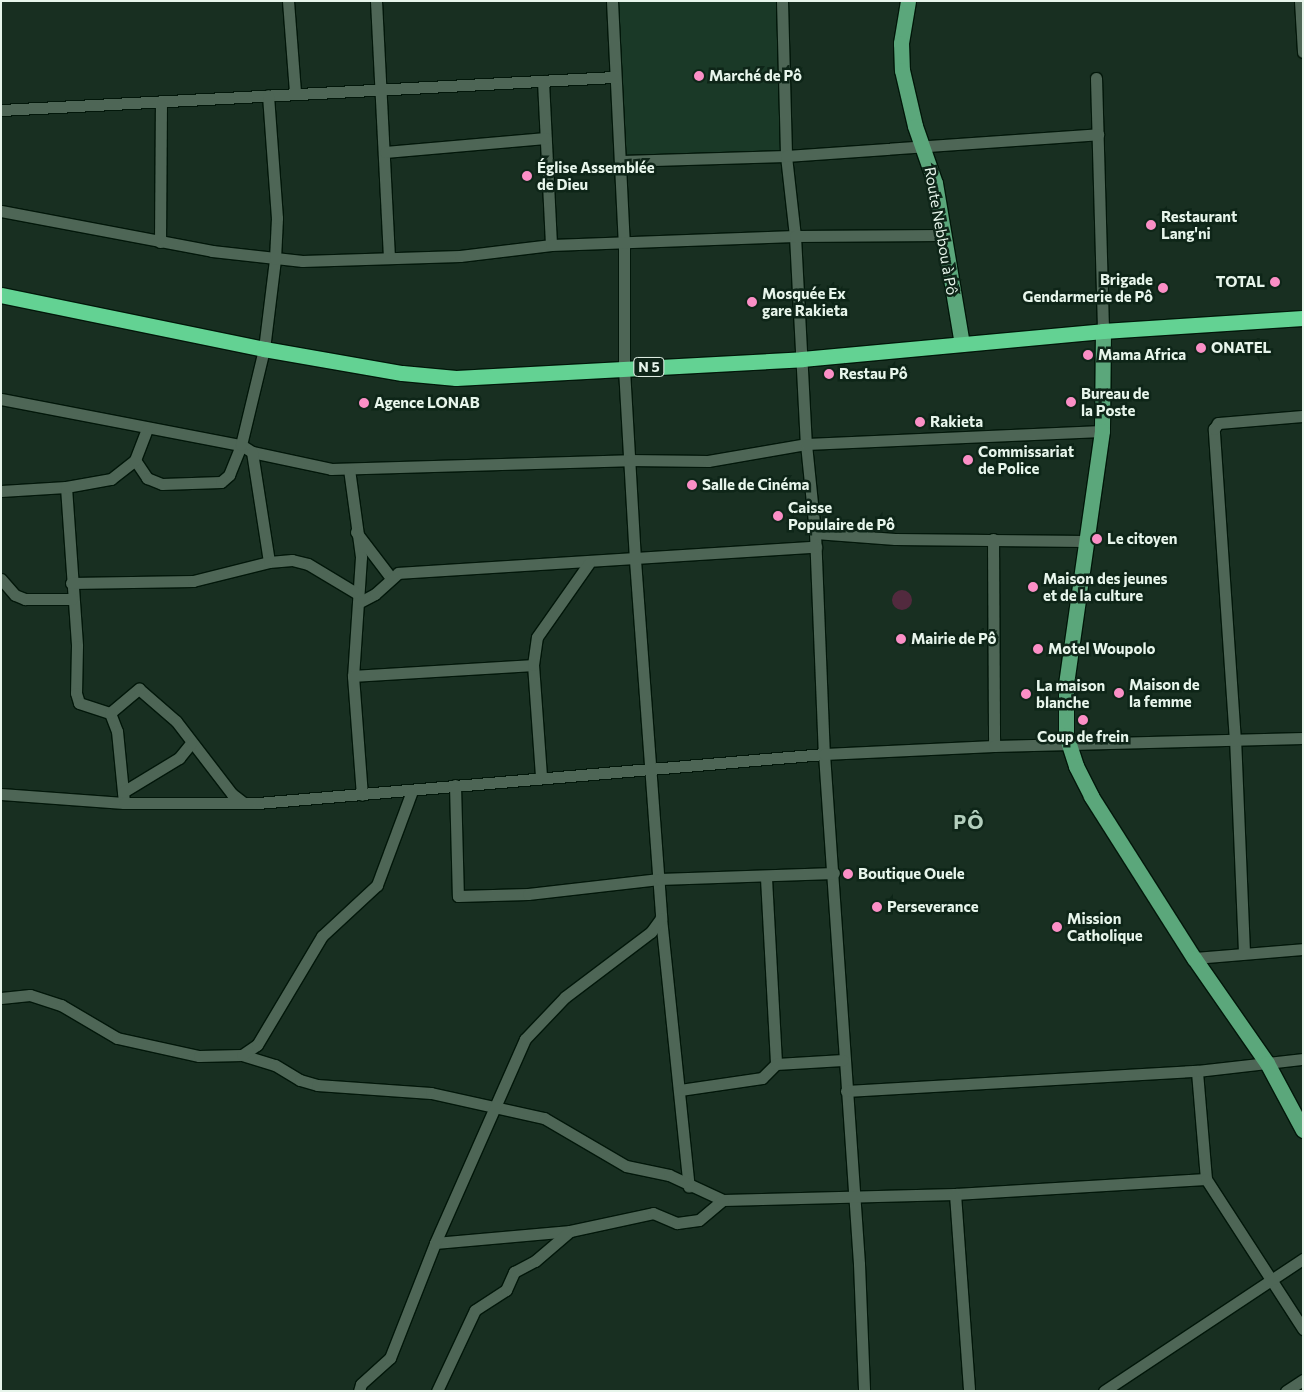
<!DOCTYPE html>
<meta charset="utf-8">
<style>
body{margin:0}
#map{position:relative;width:1304px;height:1392px;overflow:hidden;background:#182f21;font-family:Commissioner,sans-serif}
div>[style]{position:absolute}
.built>*{inset:0;background:#1a3927}
.green>*{inset:0;background:#522a3e}
.round{border-radius:50%}
.roads{filter:drop-shadow(1px 0 #02170a) drop-shadow(-1px 0 #02170a) drop-shadow(0 1px #02170a) drop-shadow(0 -1px #02170a)}
.minor>*{height:11px;margin:-5.5px;padding:0 5.5px;transform-origin:5.5px;border-radius:5.5px;background:#4e6656}
.major>*{height:15px;margin:-7.5px;padding:0 7.5px;transform-origin:7.5px;border-radius:7.5px;background:#5ba77b}
.highway>*{height:15px;margin:-7.5px;padding:0 7.5px;transform-origin:7.5px;border-radius:7.5px;background:#63d293}
.dots>*{width:14px;height:14px;translate:-50% -50%;box-sizing:border-box;border:2px solid #0e2518;border-radius:50%}
span{translate:-50% -50%;white-space:nowrap;text-align:center;line-height:1.15;-webkit-text-stroke:5px #0e2518;paint-order:stroke}
.shield-label span{padding:1px 4px;background:#0e2518;border:1px solid;border-radius:4px;-webkit-text-stroke-width:0}
.shield-label{font-size:14px;color:#e7f5eb;font-weight:700}
.poi-label{font-size:15px;color:#e7f5eb;font-weight:700}
.left{translate:0 -50%;text-align:left}
.right{translate:-100% -50%;text-align:right}
.street-label{font-size:15px;color:#e7f5eb}
.district-label{font-size:20px;color:#b4cfbd;font-weight:700;letter-spacing:1px}
.frame{position:absolute;inset:0;border:2px solid #e7f5eb;pointer-events:none}
</style>
<div id="map">
<div class="built">
<div style="clip-path:polygon(616px 1px,776px 1px,781px 150px,624px 156px)"></div>
</div>
<div class="green">
<div class="round" style="left:892px;top:590px;width:20px;height:20px"></div>
</div>
<div class="roads">
<div class="minor">
<div style="left:288px;top:1px;width:92px;rotate:85.6deg"></div>
<div style="left:376px;top:1px;width:257px;rotate:87.1deg"></div>
<div style="left:612px;top:1px;width:243px;rotate:87.2deg"></div>
<div style="left:624px;top:244px;width:125px;rotate:90deg"></div>
<div style="left:624px;top:369px;width:191px;rotate:86.7deg"></div>
<div style="left:635px;top:560px;width:359px;rotate:85.8deg"></div>
<div style="left:661px;top:918px;width:270px;rotate:84.1deg"></div>
<div style="left:782px;top:1px;width:155px;rotate:88.5deg"></div>
<div style="left:786px;top:156px;width:81px;rotate:83.6deg"></div>
<div style="left:795px;top:236px;width:208px;rotate:87deg"></div>
<div style="left:806px;top:444px;width:89px;rotate:84.2deg"></div>
<div style="left:815px;top:533px;width:221px;rotate:87.7deg"></div>
<div style="left:824px;top:754px;width:511px;rotate:86.07deg"></div>
<div style="left:859px;top:1264px;width:127px;rotate:87.7deg"></div>
<div style="left:1300px;top:1px;width:51px;rotate:86.6deg"></div>
<div style="left:1096px;top:78px;width:253px;rotate:88.4deg"></div>
<div style="left:543px;top:81px;width:164px;rotate:87.2deg"></div>
<div style="left:1px;top:110px;width:615px;rotate:-3.08deg"></div>
<div style="left:385px;top:152px;width:161px;rotate:-5deg"></div>
<div style="left:621px;top:161px;width:165px;rotate:-1.7deg"></div>
<div style="left:786px;top:156px;width:313px;rotate:-4deg"></div>
<div style="left:1px;top:211px;width:215px;rotate:10.7deg"></div>
<div style="left:212px;top:251px;width:91px;rotate:6.3deg"></div>
<div style="left:302px;top:261px;width:158px;rotate:-1.8deg"></div>
<div style="left:460px;top:256px;width:92px;rotate:-6.9deg"></div>
<div style="left:551px;top:245px;width:244px;rotate:-2.1deg"></div>
<div style="left:795px;top:236px;width:147px;rotate:-0.4deg"></div>
<div style="left:160px;top:242px;width:141px;rotate:-89.6deg"></div>
<div style="left:1px;top:399px;width:244px;rotate:10.9deg"></div>
<div style="left:241px;top:445px;width:13px;rotate:32deg"></div>
<div style="left:252px;top:452px;width:81px;rotate:12.1deg"></div>
<div style="left:331px;top:469px;width:298px;rotate:-1.7deg"></div>
<div style="left:629px;top:460px;width:79px;rotate:0.7deg"></div>
<div style="left:708px;top:461px;width:99px;rotate:-9.8deg"></div>
<div style="left:806px;top:444px;width:296px;rotate:-2.5deg"></div>
<div style="left:252px;top:452px;width:111px;rotate:81.2deg"></div>
<div style="left:135px;top:460px;width:22px;rotate:56deg"></div>
<div style="left:147px;top:478px;width:16px;rotate:22deg"></div>
<div style="left:162px;top:484px;width:59px;rotate:-1.9deg"></div>
<div style="left:221px;top:482px;width:11px;rotate:-41deg"></div>
<div style="left:229px;top:475px;width:32px;rotate:-68deg"></div>
<div style="left:241px;top:445px;width:99px;rotate:-76.5deg"></div>
<div style="left:264px;top:349px;width:91px;rotate:-83deg"></div>
<div style="left:275px;top:259px;width:41px;rotate:-87.2deg"></div>
<div style="left:277px;top:218px;width:123px;rotate:-94.2deg"></div>
<div style="left:349px;top:469px;width:89px;rotate:82.2deg"></div>
<div style="left:361px;top:557px;width:119px;rotate:93.8deg"></div>
<div style="left:353px;top:676px;width:119px;rotate:85.7deg"></div>
<div style="left:66px;top:487px;width:159px;rotate:86deg"></div>
<div style="left:77px;top:646px;width:47px;rotate:91.2deg"></div>
<div style="left:76px;top:693px;width:10px;rotate:73deg"></div>
<div style="left:79px;top:703px;width:33px;rotate:18deg"></div>
<div style="left:110px;top:713px;width:19px;rotate:69deg"></div>
<div style="left:117px;top:731px;width:72px;rotate:84.4deg"></div>
<div style="left:1px;top:491px;width:65px;rotate:-3.5deg"></div>
<div style="left:66px;top:487px;width:46px;rotate:-10.1deg"></div>
<div style="left:111px;top:479px;width:31px;rotate:-38deg"></div>
<div style="left:135px;top:460px;width:33px;rotate:-69deg"></div>
<div style="left:356px;top:532px;width:58px;rotate:52.7deg"></div>
<div style="left:815px;top:533px;width:80px;rotate:4.3deg"></div>
<div style="left:895px;top:539px;width:191px;rotate:0.6deg"></div>
<div style="left:993px;top:539px;width:207px;rotate:89.7deg"></div>
<div style="left:1px;top:579px;width:21px;rotate:49deg"></div>
<div style="left:15px;top:595px;width:11px;rotate:22deg"></div>
<div style="left:25px;top:599px;width:47px"></div>
<div style="left:71px;top:583px;width:122px;rotate:-0.9deg"></div>
<div style="left:193px;top:581px;width:78px;rotate:-14deg"></div>
<div style="left:269px;top:562px;width:23px;rotate:-5deg"></div>
<div style="left:292px;top:560px;width:16px;rotate:14deg"></div>
<div style="left:308px;top:564px;width:58px;rotate:31deg"></div>
<div style="left:358px;top:603px;width:19px;rotate:-28deg"></div>
<div style="left:375px;top:594px;width:31px;rotate:-42deg"></div>
<div style="left:398px;top:573px;width:419px;rotate:-3.6deg"></div>
<div style="left:353px;top:676px;width:180px;rotate:-3.5deg"></div>
<div style="left:110px;top:713px;width:38px;rotate:-40deg"></div>
<div style="left:139px;top:689px;width:49px;rotate:40.9deg"></div>
<div style="left:176px;top:721px;width:92px;rotate:52.5deg"></div>
<div style="left:232px;top:794px;width:15px;rotate:37deg"></div>
<div style="left:541px;top:776px;width:111px;rotate:-94.1deg"></div>
<div style="left:533px;top:665px;width:28px;rotate:-82deg"></div>
<div style="left:537px;top:637px;width:90px;rotate:-54.9deg"></div>
<div style="left:455px;top:785px;width:111px;rotate:88.5deg"></div>
<div style="left:458px;top:896px;width:70px;rotate:-1.6deg"></div>
<div style="left:528px;top:894px;width:132px;rotate:-6.5deg"></div>
<div style="left:659px;top:879px;width:175px;rotate:-2deg"></div>
<div style="left:123px;top:792px;width:66px;rotate:-31.3deg"></div>
<div style="left:179px;top:758px;width:19px;rotate:-51deg"></div>
<div style="left:1px;top:794px;width:123px;rotate:4.2deg"></div>
<div style="left:124px;top:803px;width:134px"></div>
<div style="left:258px;top:803px;width:568px;rotate:-4.95deg"></div>
<div style="left:824px;top:754px;width:170px;rotate:-2.7deg"></div>
<div style="left:994px;top:746px;width:309px;rotate:-1.5deg"></div>
<div style="left:766px;top:878px;width:186px;rotate:86.9deg"></div>
<div style="left:1244px;top:952px;width:211px;rotate:-92.4deg"></div>
<div style="left:1235px;top:741px;width:313px;rotate:-93.9deg"></div>
<div style="left:1214px;top:429px;width:7px;rotate:-56deg"></div>
<div style="left:1218px;top:423px;width:85px;rotate:-4.7deg"></div>
<div style="left:1194px;top:958px;width:109px;rotate:-4.7deg"></div>
<div style="left:1px;top:998px;width:29px;rotate:-6deg"></div>
<div style="left:30px;top:995px;width:33px;rotate:18deg"></div>
<div style="left:61px;top:1005px;width:65px;rotate:30.5deg"></div>
<div style="left:117px;top:1038px;width:84px;rotate:12.4deg"></div>
<div style="left:199px;top:1056px;width:43px;rotate:-1.3deg"></div>
<div style="left:242px;top:1055px;width:34px;rotate:17deg"></div>
<div style="left:275px;top:1065px;width:29px;rotate:31deg"></div>
<div style="left:300px;top:1080px;width:18px;rotate:16deg"></div>
<div style="left:317px;top:1085px;width:114px;rotate:4deg"></div>
<div style="left:431px;top:1093px;width:116px;rotate:12.5deg"></div>
<div style="left:544px;top:1118px;width:95px;rotate:30.3deg"></div>
<div style="left:626px;top:1166px;width:44px;rotate:11.8deg"></div>
<div style="left:669px;top:1175px;width:60px;rotate:24.8deg"></div>
<div style="left:723px;top:1200px;width:232px;rotate:-1.5deg"></div>
<div style="left:955px;top:1194px;width:251px;rotate:-3.4deg"></div>
<div style="left:1206px;top:1179px;width:108px;rotate:-94.8deg"></div>
<div style="left:242px;top:1055px;width:18px;rotate:-34deg"></div>
<div style="left:257px;top:1045px;width:127px;rotate:-59.2deg"></div>
<div style="left:322px;top:936px;width:75px;rotate:-42.8deg"></div>
<div style="left:377px;top:885px;width:100px;rotate:-69.6deg"></div>
<div style="left:680px;top:1090px;width:83px;rotate:-8.3deg"></div>
<div style="left:762px;top:1078px;width:20px;rotate:-45deg"></div>
<div style="left:776px;top:1064px;width:67px;rotate:-3.4deg"></div>
<div style="left:846px;top:1091px;width:352px;rotate:-3.3deg"></div>
<div style="left:1197px;top:1071px;width:107px;rotate:-6.5deg"></div>
<div style="left:1206px;top:1179px;width:179px;rotate:57.1deg"></div>
<div style="left:955px;top:1194px;width:197px;rotate:85.9deg"></div>
<div style="left:435px;top:1243px;width:136px;rotate:-5.1deg"></div>
<div style="left:570px;top:1231px;width:85px;rotate:-12.2deg"></div>
<div style="left:653px;top:1213px;width:26px;rotate:23deg"></div>
<div style="left:677px;top:1223px;width:22px;rotate:-8deg"></div>
<div style="left:699px;top:1220px;width:31px;rotate:-40deg"></div>
<div style="left:359px;top:1391px;width:7px;rotate:-74deg"></div>
<div style="left:361px;top:1384px;width:39px;rotate:-42deg"></div>
<div style="left:390px;top:1358px;width:123px;rotate:-68.6deg"></div>
<div style="left:435px;top:1243px;width:223px;rotate:-66.2deg"></div>
<div style="left:525px;top:1039px;width:58px;rotate:-46.4deg"></div>
<div style="left:565px;top:997px;width:108px;rotate:-37.1deg"></div>
<div style="left:651px;top:932px;width:17px;rotate:-54deg"></div>
<div style="left:437px;top:1391px;width:89px;rotate:-64.9deg"></div>
<div style="left:475px;top:1310px;width:37px;rotate:-33deg"></div>
<div style="left:506px;top:1290px;width:20px;rotate:-66deg"></div>
<div style="left:514px;top:1272px;width:24px;rotate:-28deg"></div>
<div style="left:535px;top:1261px;width:46px;rotate:-40.6deg"></div>
<div style="left:1104px;top:1391px;width:239px;rotate:-33.6deg"></div>
<div style="left:1286px;top:1391px;width:20px;rotate:-33deg"></div>
</div>
<div class="major">
<div style="left:908px;top:1px;width:43px;rotate:99.5deg"></div>
<div style="left:901px;top:43px;width:27px;rotate:88deg"></div>
<div style="left:902px;top:70px;width:57px;rotate:76.9deg"></div>
<div style="left:915px;top:126px;width:60px;rotate:70.7deg"></div>
<div style="left:935px;top:183px;width:163px;rotate:80.5deg"></div>
<div style="left:1103px;top:331px;width:100px;rotate:90.6deg"></div>
<div style="left:1102px;top:431px;width:256px;rotate:98.1deg"></div>
<div style="left:1066px;top:684px;width:51px;rotate:90deg"></div>
<div style="left:1066px;top:735px;width:33px;rotate:72deg"></div>
<div style="left:1076px;top:766px;width:34px;rotate:63deg"></div>
<div style="left:1091px;top:796px;width:192px;rotate:57.6deg"></div>
<div style="left:1194px;top:958px;width:128px;rotate:55.2deg"></div>
<div style="left:1267px;top:1063px;width:76px;rotate:61.8deg"></div>
</div>
<div class="highway">
<div style="left:1px;top:295px;width:268px;rotate:11.6deg"></div>
<div style="left:264px;top:349px;width:140px;rotate:9.9deg"></div>
<div style="left:402px;top:373px;width:54px;rotate:5.3deg"></div>
<div style="left:456px;top:378px;width:347px;rotate:-3.1deg"></div>
<div style="left:802px;top:359px;width:302px;rotate:-5.3deg"></div>
<div style="left:1103px;top:331px;width:200px;rotate:-3.7deg"></div>
</div>
</div>
<div class="dots">
<div style="left:699px;top:76px;background:#fb8fc6"></div>
<div style="left:527px;top:176px;background:#fb8fc6"></div>
<div style="left:1151px;top:225px;background:#fb8fc6"></div>
<div style="left:1275px;top:282px;background:#fb8fc6"></div>
<div style="left:1163px;top:288px;background:#fb8fc6"></div>
<div style="left:752px;top:302px;background:#fb8fc6"></div>
<div style="left:1201px;top:348px;background:#fb8fc6"></div>
<div style="left:1088px;top:355px;background:#fb8fc6"></div>
<div style="left:829px;top:374px;background:#fb8fc6"></div>
<div style="left:1071px;top:402px;background:#fb8fc6"></div>
<div style="left:364px;top:403px;background:#fb8fc6"></div>
<div style="left:920px;top:422px;background:#fb8fc6"></div>
<div style="left:968px;top:460px;background:#fb8fc6"></div>
<div style="left:692px;top:485px;background:#fb8fc6"></div>
<div style="left:778px;top:516px;background:#fb8fc6"></div>
<div style="left:1097px;top:539px;background:#fb8fc6"></div>
<div style="left:1033px;top:587px;background:#fb8fc6"></div>
<div style="left:901px;top:639px;background:#fb8fc6"></div>
<div style="left:1038px;top:649px;background:#fb8fc6"></div>
<div style="left:1119px;top:693px;background:#fb8fc6"></div>
<div style="left:1026px;top:694px;background:#fb8fc6"></div>
<div style="left:1083px;top:720px;background:#fb8fc6"></div>
<div style="left:848px;top:874px;background:#fb8fc6"></div>
<div style="left:877px;top:907px;background:#fb8fc6"></div>
<div style="left:1057px;top:927px;background:#fb8fc6"></div>
</div>
<div class="shield-label">
<span style="left:649px;top:367px">N 5</span>
</div>
<div class="poi-label">
<span class="left" style="left:709px;top:76px">Marché de Pô</span>
<span class="left" style="left:537px;top:176px">Église Assemblée<br>de Dieu</span>
<span class="left" style="left:1161px;top:225px">Restaurant<br>Lang'ni</span>
<span class="right" style="left:1153px;top:288px">Brigade<br>Gendarmerie de Pô</span>
<span class="right" style="left:1265px;top:282px">TOTAL</span>
<span class="left" style="left:762px;top:302px">Mosquée Ex<br>gare Rakieta</span>
<span class="left" style="left:1211px;top:348px">ONATEL</span>
<span class="left" style="left:1098px;top:355px">Mama Africa</span>
<span class="left" style="left:839px;top:374px">Restau Pô</span>
<span class="left" style="left:1081px;top:402px">Bureau de<br>la Poste</span>
<span class="left" style="left:374px;top:403px">Agence LONAB</span>
<span class="left" style="left:930px;top:422px">Rakieta</span>
<span class="left" style="left:978px;top:460px">Commissariat<br>de Police</span>
<span class="left" style="left:702px;top:485px">Salle de Cinéma</span>
<span class="left" style="left:788px;top:516px">Caisse<br>Populaire de Pô</span>
<span class="left" style="left:1107px;top:539px">Le citoyen</span>
<span class="left" style="left:1043px;top:587px">Maison des jeunes<br>et de la culture</span>
<span class="left" style="left:911px;top:639px">Mairie de Pô</span>
<span class="left" style="left:1048px;top:649px">Motel Woupolo</span>
<span class="left" style="left:1129px;top:693px">Maison de<br>la femme</span>
<span class="left" style="left:1036px;top:694px">La maison<br>blanche</span>
<span style="left:1083px;top:737px">Coup de frein</span>
<span class="left" style="left:858px;top:874px">Boutique Ouele</span>
<span class="left" style="left:887px;top:907px">Perseverance</span>
<span class="left" style="left:1067px;top:927px">Mission<br>Catholique</span>
</div>
<div class="street-label">
<span style="left:941px;top:231px;rotate:80deg">Route Nebbou à Pô</span>
</div>
<div class="district-label">
<span style="left:969px;top:821px">PÔ</span>
</div>
<div class="frame"></div>
</div>
